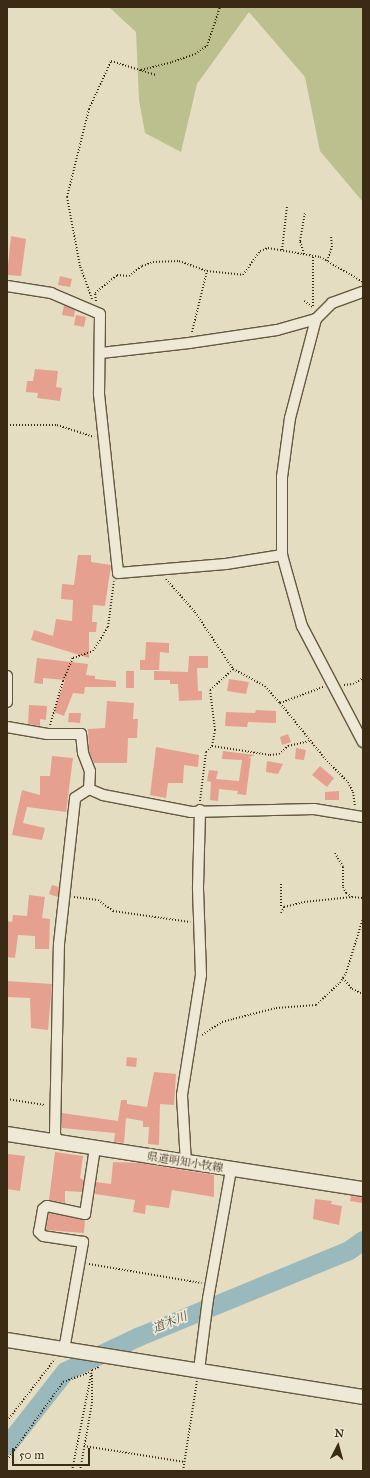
<!DOCTYPE html>
<meta charset="utf-8">
<style>
body{margin:0}
#map{position:relative;width:370px;height:1478px;overflow:hidden;background:#e5ddc1;font-family:"IM FELL Great Primer","Noto Serif JP",serif}
div>[style]{position:absolute}
.green>*{inset:0;background:#bcbf8e}
.river>*{height:19px;margin:-9.5px;padding:0 9.5px;transform-origin:9.5px;border-radius:9.5px;background:#9ab9bd}
.building>*{inset:0;background:#e6a090}
.path>*{height:2px;margin-top:-1px;transform-origin:0;background:repeating-linear-gradient(90deg,#3c2b14 0 1px,transparent 0 3px)}
.roads{filter:drop-shadow(1px 0 #66583f) drop-shadow(-1px 0 #66583f) drop-shadow(0 1px #66583f) drop-shadow(0 -1px #66583f)}
.street>*{height:10px;margin:-5px;padding:0 5px;transform-origin:5px;border-radius:5px;background:#eee9d7}
.secondary>*{height:14px;margin:-7px;padding:0 7px;transform-origin:7px;border-radius:7px;background:#eee9d7}
span{translate:-50% -50%;white-space:nowrap;text-align:center;line-height:1.15;-webkit-text-stroke:3.5px #eee9d7;paint-order:stroke}
.street-label{font-size:11px;color:#3c2b14}
.water-label{font-size:12px;color:#544e3e;font-style:italic}
.frame{position:absolute;inset:0;border:8px solid #3c2b14;pointer-events:none}
.north{position:absolute;left:318px;top:1426px;width:40px;height:40px;-webkit-text-stroke:3px #eee9d7;paint-order:stroke;rotate:6deg;font-size:11px;font-weight:700;line-height:16px;text-align:center;color:#3c2b14}
.north::after{content:'';display:block;margin:auto;width:14px;height:18px;background:#3c2b14;clip-path:polygon(50% 0,100% 100%,50% 72%,0 100%)}
.scale{position:absolute;left:12px;top:1448px;width:78px;height:18px;box-sizing:border-box;border:2px solid #3c2b14;border-top:0;padding-left:5px;font-size:12px;line-height:14px;white-space:nowrap;color:#3c2b14;-webkit-text-stroke:3px #eee9d7;paint-order:stroke}
</style>
<div id="map">
<div class="green">
<div style="clip-path:polygon(109px 7px,363px 7px,363px 202px,320px 151px,305px 77px,249px 12px,197px 84px,181px 152px,145px 133px,139px 100px,136px 32px)"></div>
</div>
<div class="river">
<div style="left:7px;top:1445px;width:94px;rotate:-51.9deg"></div>
<div style="left:65px;top:1371px;width:80px;rotate:-25.3deg"></div>
<div style="left:137px;top:1337px;width:229px;rotate:-22.3deg"></div>
<div style="left:349px;top:1250px;width:17px;rotate:-36deg"></div>
</div>
<div class="building">
<div style="clip-path:polygon(11px 236px,26px 239px,21px 276px,7px 275px)"></div>
<div style="clip-path:polygon(60px 276px,72px 279px,70px 287px,58px 285px)"></div>
<div style="clip-path:polygon(64px 305px,75px 310px,74px 317px,62px 315px)"></div>
<div style="clip-path:polygon(76px 315px,86px 317px,84px 327px,74px 325px)"></div>
<div style="clip-path:polygon(35px 369px,58px 371px,56px 387px,62px 388px,60px 401px,37px 398px,38px 393px,26px 392px,27px 381px,33px 381px)"></div>
<div style="clip-path:polygon(78px 555px,91px 555px,91px 562px,111px 565px,105px 606px,93px 605px,92px 622px,97px 622px,96px 632px,89px 632px,89px 658px,31px 640px,34px 630px,53px 636px,56px 619px,72px 621px,73px 600px,61px 599px,62px 584px,74px 585px)"></div>
<div style="clip-path:polygon(146px 642px,169px 643px,169px 653px,160px 652px,159px 670px,140px 670px,140px 660px,145px 660px)"></div>
<div style="clip-path:polygon(189px 656px,208px 656px,208px 668px,197px 668px,198px 691px,202px 691px,202px 700px,179px 701px,178px 684px,170px 684px,170px 680px,154px 680px,154px 671px,188px 672px)"></div>
<div style="clip-path:polygon(37px 658px,88px 664px,86px 675px,95px 676px,95px 679px,116px 681px,116px 687px,85px 687px,84px 694px,73px 693px,64px 716px,54px 712px,65px 680px,43px 678px,43px 684px,34px 683px)"></div>
<div style="clip-path:polygon(126px 671px,134px 671px,134px 688px,126px 688px)"></div>
<div style="clip-path:polygon(229px 679px,249px 682px,246px 694px,227px 691px)"></div>
<div style="clip-path:polygon(107px 701px,134px 703px,133px 719px,138px 719px,137px 738px,128px 738px,127px 763px,94px 763px,89px 751px,88px 729px,105px 728px)"></div>
<div style="clip-path:polygon(29px 705px,47px 706px,46px 720px,40px 719px,40px 726px,28px 724px)"></div>
<div style="clip-path:polygon(256px 710px,276px 711px,276px 723px,248px 722px,247px 727px,225px 726px,226px 712px,255px 713px)"></div>
<div style="clip-path:polygon(69px 713px,81px 713px,80px 723px,68px 722px)"></div>
<div style="clip-path:polygon(288px 734px,291px 742px,282px 745px,280px 737px)"></div>
<div style="clip-path:polygon(156px 747px,199px 755px,198px 767px,184px 765px,183px 783px,168px 783px,166px 798px,150px 795px)"></div>
<div style="clip-path:polygon(296px 748px,306px 750px,304px 760px,295px 759px)"></div>
<div style="clip-path:polygon(223px 751px,255px 755px,248px 758px,251px 758px,246px 795px,237px 794px,238px 791px,219px 789px,218px 801px,210px 800px,211px 782px,207px 781px,209px 770px,218px 771px,216px 779px,239px 781px,242px 760px,222px 759px)"></div>
<div style="clip-path:polygon(52px 756px,73px 758px,66px 812px,27px 807px,23px 823px,45px 828px,42px 840px,12px 835px,22px 790px,40px 795px,40px 776px,50px 776px)"></div>
<div style="clip-path:polygon(267px 761px,283px 764px,278px 774px,266px 772px)"></div>
<div style="clip-path:polygon(320px 766px,334px 778px,327px 787px,312px 775px)"></div>
<div style="clip-path:polygon(339px 791px,339px 800px,325px 800px,325px 792px)"></div>
<div style="clip-path:polygon(52px 885px,59px 887px,58px 897px,49px 894px)"></div>
<div style="clip-path:polygon(29px 895px,45px 897px,42px 918px,50px 919px,49px 949px,35px 949px,35px 936px,18px 935px,15px 958px,7px 957px,7px 921px,12px 922px,13px 915px,27px 916px)"></div>
<div style="clip-path:polygon(7px 981px,52px 984px,48px 1030px,31px 1028px,30px 998px,7px 997px)"></div>
<div style="clip-path:polygon(127px 1057px,137px 1058px,136px 1067px,126px 1066px)"></div>
<div style="clip-path:polygon(154px 1072px,176px 1074px,174px 1105px,160px 1104px,159px 1145px,148px 1144px,149px 1127px,143px 1127px,143px 1121px,126px 1118px,124px 1143px,114px 1142px,115px 1133px,62px 1128px,62px 1113px,118px 1121px,121px 1100px,127px 1100px,127px 1104px,147px 1107px)"></div>
<div style="clip-path:polygon(55px 1152px,83px 1156px,80px 1178px,84px 1180px,82px 1192px,65px 1191px,65px 1203px,49px 1200px)"></div>
<div style="clip-path:polygon(8px 1154px,25px 1156px,20px 1191px,7px 1189px)"></div>
<div style="clip-path:polygon(113px 1162px,140px 1163px,214px 1175px,214px 1197px,172px 1190px,169px 1208px,146px 1205px,145px 1214px,133px 1212px,135px 1200px,95px 1194px,96px 1182px,111px 1184px)"></div>
<div style="clip-path:polygon(351px 1196px,363px 1197px,362px 1203px,350px 1201px)"></div>
<div style="clip-path:polygon(315px 1199px,332px 1201px,331px 1204px,342px 1206px,339px 1225px,313px 1219px)"></div>
<div style="clip-path:polygon(49px 1213px,85px 1220px,84px 1233px,46px 1230px)"></div>
</div>
<div class="path">
<div style="left:141px;top:70px;width:32px;rotate:-14deg"></div>
<div style="left:172px;top:62px;width:24px;rotate:-19deg"></div>
<div style="left:195px;top:54px;width:14px;rotate:-34deg"></div>
<div style="left:207px;top:46px;width:41px;rotate:-71.6deg"></div>
<div style="left:282px;top:250px;width:44px;rotate:-83.5deg"></div>
<div style="left:304px;top:254px;width:14px;rotate:-107deg"></div>
<div style="left:300px;top:241px;width:28px;rotate:-80deg"></div>
<div style="left:327px;top:261px;width:15px;rotate:-70deg"></div>
<div style="left:332px;top:247px;width:12px;rotate:-95deg"></div>
<div style="left:92px;top:299px;width:35px;rotate:-110deg"></div>
<div style="left:80px;top:266px;width:70px;rotate:-100.7deg"></div>
<div style="left:67px;top:197px;width:91px;rotate:-76deg"></div>
<div style="left:89px;top:109px;width:53px;rotate:-65.4deg"></div>
<div style="left:111px;top:61px;width:47px;rotate:17.3deg"></div>
<div style="left:96px;top:301px;width:8px;rotate:-97deg"></div>
<div style="left:95px;top:293px;width:28px;rotate:-39deg"></div>
<div style="left:117px;top:275px;width:12px;rotate:5deg"></div>
<div style="left:129px;top:276px;width:16px;rotate:-38deg"></div>
<div style="left:142px;top:266px;width:12px;rotate:-20deg"></div>
<div style="left:153px;top:262px;width:26px;rotate:-2deg"></div>
<div style="left:179px;top:261px;width:30px;rotate:20deg"></div>
<div style="left:304px;top:301px;width:11px;rotate:34deg"></div>
<div style="left:313px;top:306px;width:50px;rotate:-90deg"></div>
<div style="left:192px;top:332px;width:63px;rotate:-76.2deg"></div>
<div style="left:207px;top:271px;width:36px;rotate:6deg"></div>
<div style="left:243px;top:275px;width:29px;rotate:-55deg"></div>
<div style="left:260px;top:251px;width:9px;rotate:-21deg"></div>
<div style="left:268px;top:248px;width:53px;rotate:9.8deg"></div>
<div style="left:320px;top:257px;width:50px;rotate:30.2deg"></div>
<div style="left:7px;top:425px;width:50px"></div>
<div style="left:57px;top:425px;width:39px;rotate:18deg"></div>
<div style="left:166px;top:579px;width:44px;rotate:48.7deg"></div>
<div style="left:195px;top:612px;width:69px;rotate:56.3deg"></div>
<div style="left:233px;top:669px;width:36px;rotate:28deg"></div>
<div style="left:265px;top:686px;width:23px;rotate:49deg"></div>
<div style="left:280px;top:703px;width:46px;rotate:-20.4deg"></div>
<div style="left:344px;top:685px;width:9px;rotate:-6deg"></div>
<div style="left:353px;top:684px;width:12px;rotate:-31deg"></div>
<div style="left:280px;top:703px;width:75px;rotate:51deg"></div>
<div style="left:327px;top:761px;width:30px;rotate:45deg"></div>
<div style="left:348px;top:782px;width:11px;rotate:63deg"></div>
<div style="left:353px;top:792px;width:14px;rotate:82deg"></div>
<div style="left:50px;top:725px;width:46px;rotate:-73.5deg"></div>
<div style="left:63px;top:681px;width:25px;rotate:-67deg"></div>
<div style="left:73px;top:658px;width:21px;rotate:-19deg"></div>
<div style="left:93px;top:651px;width:28px;rotate:-58deg"></div>
<div style="left:108px;top:627px;width:46px;rotate:-82.6deg"></div>
<div style="left:212px;top:746px;width:59px;rotate:8.8deg"></div>
<div style="left:270px;top:755px;width:9px;rotate:-6deg"></div>
<div style="left:279px;top:754px;width:12px;rotate:-42deg"></div>
<div style="left:288px;top:746px;width:23px;rotate:-13deg"></div>
<div style="left:200px;top:801px;width:49px;rotate:-83deg"></div>
<div style="left:206px;top:752px;width:8px;rotate:-45deg"></div>
<div style="left:212px;top:746px;width:16px;rotate:-79deg"></div>
<div style="left:215px;top:730px;width:40px;rotate:-97.1deg"></div>
<div style="left:210px;top:690px;width:31px;rotate:-42deg"></div>
<div style="left:335px;top:853px;width:16px;rotate:60deg"></div>
<div style="left:343px;top:867px;width:20px;rotate:90deg"></div>
<div style="left:343px;top:887px;width:7px;rotate:63deg"></div>
<div style="left:346px;top:893px;width:7px;rotate:34deg"></div>
<div style="left:352px;top:897px;width:11px;rotate:5deg"></div>
<div style="left:281px;top:884px;width:24px;rotate:90deg"></div>
<div style="left:74px;top:897px;width:24px;rotate:7deg"></div>
<div style="left:98px;top:900px;width:19px;rotate:36deg"></div>
<div style="left:113px;top:911px;width:78px;rotate:8.1deg"></div>
<div style="left:281px;top:913px;width:7px;rotate:-63deg"></div>
<div style="left:284px;top:907px;width:21px;rotate:-14deg"></div>
<div style="left:304px;top:902px;width:48px;rotate:-5.9deg"></div>
<div style="left:343px;top:978px;width:14px;rotate:51deg"></div>
<div style="left:352px;top:989px;width:12px;rotate:24deg"></div>
<div style="left:202px;top:1035px;width:24px;rotate:-33deg"></div>
<div style="left:222px;top:1022px;width:11px;rotate:-15deg"></div>
<div style="left:233px;top:1019px;width:44px;rotate:-14.3deg"></div>
<div style="left:276px;top:1008px;width:40px;rotate:-4.3deg"></div>
<div style="left:316px;top:1005px;width:33px;rotate:-43deg"></div>
<div style="left:340px;top:983px;width:12px;rotate:-59deg"></div>
<div style="left:346px;top:973px;width:58px;rotate:-72.8deg"></div>
<div style="left:7px;top:1099px;width:38px;rotate:9deg"></div>
<div style="left:89px;top:1264px;width:114px;rotate:9.6deg"></div>
<div style="left:7px;top:1421px;width:78px;rotate:-52.3deg"></div>
<div style="left:84px;top:1446px;width:102px;rotate:9deg"></div>
<div style="left:7px;top:1460px;width:96px;rotate:-54.3deg"></div>
<div style="left:63px;top:1382px;width:30px;rotate:-20deg"></div>
<div style="left:72px;top:1471px;width:103px;rotate:-78.8deg"></div>
<div style="left:92px;top:1370px;width:8px;rotate:-23deg"></div>
<div style="left:80px;top:1471px;width:69px;rotate:-80deg"></div>
<div style="left:92px;top:1403px;width:28px;rotate:-90deg"></div>
<div style="left:183px;top:1471px;width:91px;rotate:-81.2deg"></div>
</div>
<div class="roads">
<div class="street">
<div style="left:7px;top:286px;width:45px;rotate:9deg"></div>
<div style="left:51px;top:293px;width:53px;rotate:23.2deg"></div>
<div style="left:100px;top:314px;width:80px;rotate:90.7deg"></div>
<div style="left:99px;top:394px;width:180px;rotate:83.9deg"></div>
<div style="left:118px;top:573px;width:108px;rotate:-4.8deg"></div>
<div style="left:226px;top:564px;width:57px;rotate:-9.1deg"></div>
<div style="left:316px;top:319px;width:102px;rotate:104.7deg"></div>
<div style="left:290px;top:418px;width:60px;rotate:97.7deg"></div>
<div style="left:282px;top:477px;width:78px;rotate:90deg"></div>
<div style="left:282px;top:555px;width:74px;rotate:74.3deg"></div>
<div style="left:302px;top:626px;width:131px;rotate:62.3deg"></div>
<div style="left:101px;top:353px;width:89px;rotate:-6.5deg"></div>
<div style="left:189px;top:343px;width:89px;rotate:-8.4deg"></div>
<div style="left:277px;top:330px;width:41px;rotate:-15.8deg"></div>
<div style="left:316px;top:319px;width:23px;rotate:-45deg"></div>
<div style="left:332px;top:303px;width:33px;rotate:-20deg"></div>
<div style="left:7px;top:676px;width:26px;rotate:90deg"></div>
<div style="left:7px;top:727px;width:41px;rotate:9.9deg"></div>
<div style="left:47px;top:734px;width:34px"></div>
<div style="left:81px;top:734px;width:19px;rotate:84deg"></div>
<div style="left:83px;top:753px;width:19px;rotate:69deg"></div>
<div style="left:90px;top:771px;width:18px;rotate:93deg"></div>
<div style="left:57px;top:1142px;width:9px;rotate:-103deg"></div>
<div style="left:55px;top:1133px;width:189px;rotate:-88.8deg"></div>
<div style="left:59px;top:944px;width:147px;rotate:-83.7deg"></div>
<div style="left:75px;top:798px;width:17px;rotate:-33deg"></div>
<div style="left:89px;top:789px;width:15px;rotate:23deg"></div>
<div style="left:103px;top:795px;width:90px;rotate:10.9deg"></div>
<div style="left:191px;top:812px;width:123px;rotate:-1.4deg"></div>
<div style="left:314px;top:809px;width:50px;rotate:9.3deg"></div>
<div style="left:186px;top:1163px;width:68px;rotate:-93.4deg"></div>
<div style="left:182px;top:1095px;width:121px;rotate:-81deg"></div>
<div style="left:201px;top:975px;width:88px;rotate:-92deg"></div>
<div style="left:198px;top:887px;width:77px;rotate:-88.5deg"></div>
<div style="left:64px;top:1350px;width:110px;rotate:-80deg"></div>
<div style="left:83px;top:1242px;width:40px;rotate:-171.5deg"></div>
<div style="left:43px;top:1236px;width:6px;rotate:-135deg"></div>
<div style="left:39px;top:1232px;width:23px;rotate:-80deg"></div>
<div style="left:43px;top:1209px;width:5px;rotate:-37deg"></div>
<div style="left:47px;top:1206px;width:39px;rotate:12deg"></div>
<div style="left:85px;top:1214px;width:67px;rotate:-81.4deg"></div>
<div style="left:199px;top:1370px;width:72px;rotate:-82.8deg"></div>
<div style="left:208px;top:1299px;width:131px;rotate:-79.9deg"></div>
</div>
<div class="secondary">
<div style="left:7px;top:1134px;width:360px;rotate:8.8deg"></div>
<div style="left:7px;top:1340px;width:361px;rotate:9.1deg"></div>
</div>
</div>
<div class="street-label">
<span style="left:185px;top:1163px;rotate:9deg">県道明知小牧線</span>
</div>
<div class="water-label">
<span style="left:170px;top:1323px;rotate:-22deg">道木川</span>
</div>
<div class="frame"></div>
<div class="north">N</div>
<div class="scale">50 m</div>
</div>
